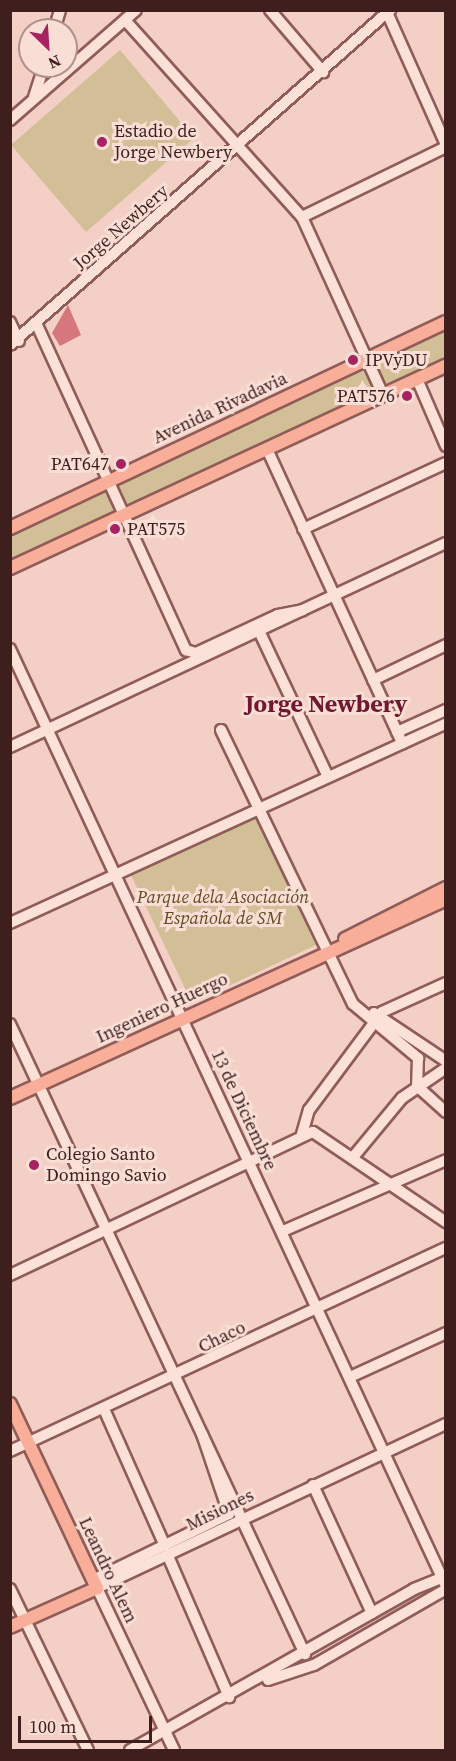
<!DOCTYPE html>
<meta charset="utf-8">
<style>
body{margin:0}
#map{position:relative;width:456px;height:1761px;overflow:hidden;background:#f3cfc5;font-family:"Source Serif 4",serif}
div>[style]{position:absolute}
.green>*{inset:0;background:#d2be97}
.building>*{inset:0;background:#d5777c}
.roads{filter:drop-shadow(2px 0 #905c58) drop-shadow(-2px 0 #905c58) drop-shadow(0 2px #905c58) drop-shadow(0 -2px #905c58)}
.minor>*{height:10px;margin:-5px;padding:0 5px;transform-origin:5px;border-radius:5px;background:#fce1d9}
.major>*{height:12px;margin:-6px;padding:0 6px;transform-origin:6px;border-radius:6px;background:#f9ae99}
.dots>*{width:16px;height:16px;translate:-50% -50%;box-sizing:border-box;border:3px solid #f9ded5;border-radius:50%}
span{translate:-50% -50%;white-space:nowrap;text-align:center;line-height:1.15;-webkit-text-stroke:6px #f9ded5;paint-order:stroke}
.poi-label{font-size:18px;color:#3f1e1e}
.left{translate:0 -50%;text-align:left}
.right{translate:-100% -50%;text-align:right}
.street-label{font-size:18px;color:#3f1e1e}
.park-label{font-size:18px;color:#5d5022;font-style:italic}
.district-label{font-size:24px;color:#70182f;font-weight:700}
.frame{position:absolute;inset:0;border:12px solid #3f1e1e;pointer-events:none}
.north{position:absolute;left:18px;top:18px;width:60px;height:60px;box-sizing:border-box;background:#f9ded5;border:2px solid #af918c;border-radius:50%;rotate:155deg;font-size:16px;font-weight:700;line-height:24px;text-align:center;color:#3f1e1e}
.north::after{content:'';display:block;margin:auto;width:21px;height:27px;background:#a62260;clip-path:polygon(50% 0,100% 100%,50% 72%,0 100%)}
.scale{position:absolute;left:18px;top:1716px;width:134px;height:27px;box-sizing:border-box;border:3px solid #3f1e1e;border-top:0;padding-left:8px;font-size:18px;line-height:21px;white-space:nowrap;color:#3f1e1e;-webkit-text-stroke:4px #f9ded5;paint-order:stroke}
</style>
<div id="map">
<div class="green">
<div style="clip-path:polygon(120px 50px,194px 138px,86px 232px,11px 145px)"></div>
<div style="clip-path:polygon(445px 322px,445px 366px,11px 568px,11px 528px)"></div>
<div style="clip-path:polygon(256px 815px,316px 945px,192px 1003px,130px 873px)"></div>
</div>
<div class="building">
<div style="clip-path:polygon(68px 305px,81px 335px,60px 346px,52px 333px)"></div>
</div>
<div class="roads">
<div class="minor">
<div style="left:270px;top:10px;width:82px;rotate:49.5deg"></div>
<div style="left:386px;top:10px;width:148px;rotate:66deg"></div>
<div style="left:125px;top:20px;width:265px;rotate:48.1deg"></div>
<div style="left:302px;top:217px;width:196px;rotate:65.5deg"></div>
<div style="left:54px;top:30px;width:21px;rotate:-73deg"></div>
<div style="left:34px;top:97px;width:33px;rotate:-72deg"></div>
<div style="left:10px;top:120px;width:167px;rotate:-41.1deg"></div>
<div style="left:302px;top:217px;width:160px;rotate:-25.9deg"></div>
<div style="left:10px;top:322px;width:21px;rotate:65deg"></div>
<div style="left:37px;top:325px;width:358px;rotate:65.4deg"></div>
<div style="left:186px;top:650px;width:10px;rotate:17deg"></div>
<div style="left:196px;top:653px;width:90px;rotate:-24.9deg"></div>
<div style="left:278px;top:615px;width:25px;rotate:-11deg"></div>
<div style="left:10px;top:345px;width:507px;rotate:-41.4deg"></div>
<div style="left:417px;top:379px;width:73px;rotate:66.6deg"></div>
<div style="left:267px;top:449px;width:324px;rotate:65.3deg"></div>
<div style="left:303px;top:529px;width:157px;rotate:-24.8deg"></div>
<div style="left:260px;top:633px;width:159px;rotate:64.7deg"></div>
<div style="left:10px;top:649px;width:1033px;rotate:65.05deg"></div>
<div style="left:373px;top:680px;width:81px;rotate:-25.6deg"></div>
<div style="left:221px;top:730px;width:304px;rotate:64.3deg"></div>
<div style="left:353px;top:1004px;width:85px;rotate:39.7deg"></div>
<div style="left:418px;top:1058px;width:28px;rotate:92deg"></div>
<div style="left:417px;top:1086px;width:39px;rotate:42deg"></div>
<div style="left:397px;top:732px;width:54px;rotate:-24.2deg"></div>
<div style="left:10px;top:747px;width:481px;rotate:-25.1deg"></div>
<div style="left:10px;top:923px;width:480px;rotate:-24.6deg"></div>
<div style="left:374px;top:1013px;width:87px;rotate:33.7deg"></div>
<div style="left:10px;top:1024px;width:696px;rotate:64.91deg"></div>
<div style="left:302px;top:1134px;width:25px;rotate:-74deg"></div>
<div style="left:309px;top:1110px;width:122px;rotate:-53.3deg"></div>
<div style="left:382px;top:1012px;width:70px;rotate:-24.4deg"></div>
<div style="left:354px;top:1156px;width:75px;rotate:-50.4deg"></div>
<div style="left:402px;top:1098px;width:53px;rotate:-34.3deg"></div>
<div style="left:283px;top:1231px;width:178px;rotate:-23.5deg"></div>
<div style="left:10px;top:1275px;width:335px;rotate:-25.3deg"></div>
<div style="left:313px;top:1132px;width:161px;rotate:34.1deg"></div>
<div style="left:350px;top:1377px;width:106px;rotate:-24.6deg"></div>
<div style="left:104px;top:1409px;width:150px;rotate:66deg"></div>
<div style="left:10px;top:1451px;width:481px;rotate:-25deg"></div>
<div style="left:313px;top:1485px;width:141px;rotate:65.3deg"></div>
<div style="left:168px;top:1556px;width:154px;rotate:66.6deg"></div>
<div style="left:93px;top:1580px;width:151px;rotate:-25.9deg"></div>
<div style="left:229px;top:1514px;width:84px;rotate:-108.6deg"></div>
<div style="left:10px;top:1589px;width:179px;rotate:64.2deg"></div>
<div style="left:268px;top:1680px;width:48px;rotate:-18.1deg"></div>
<div style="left:314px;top:1665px;width:152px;rotate:-29.9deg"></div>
<div style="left:130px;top:1750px;width:326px;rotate:-29.5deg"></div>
<div style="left:414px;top:1589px;width:35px;rotate:-22deg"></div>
<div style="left:174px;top:1750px;width:179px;rotate:-115.4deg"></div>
<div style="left:97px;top:1588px;width:386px;rotate:-25.2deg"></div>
</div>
<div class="major">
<div style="left:10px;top:528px;width:482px;rotate:-25.3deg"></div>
<div style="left:10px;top:568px;width:481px;rotate:-24.9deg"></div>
<div style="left:345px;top:939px;width:113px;rotate:-26.8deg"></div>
<div style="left:10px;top:1098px;width:479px;rotate:-24.5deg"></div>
<div style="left:10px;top:1404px;width:204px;rotate:64.7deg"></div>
<div style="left:97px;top:1588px;width:95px;rotate:155.9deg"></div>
</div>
</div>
<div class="dots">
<div style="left:102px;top:142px;background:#a62260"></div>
<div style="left:353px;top:360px;background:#a62260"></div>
<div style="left:407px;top:396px;background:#a62260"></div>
<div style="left:121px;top:464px;background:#a62260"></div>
<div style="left:115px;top:529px;background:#a62260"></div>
<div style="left:34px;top:1165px;background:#a62260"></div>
</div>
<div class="poi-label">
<span class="left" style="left:114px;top:142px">Estadio de<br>Jorge Newbery</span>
<span class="left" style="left:365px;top:360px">IPVyDU</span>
<span class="right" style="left:395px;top:396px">PAT576</span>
<span class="right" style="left:109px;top:464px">PAT647</span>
<span class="left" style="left:127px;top:529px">PAT575</span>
<span class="left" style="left:46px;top:1165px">Colegio Santo<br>Domingo Savio</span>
</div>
<div class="street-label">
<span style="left:121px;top:227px;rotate:-41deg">Jorge Newbery</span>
<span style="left:220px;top:408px;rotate:-25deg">Avenida Rivadavia</span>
<span style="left:162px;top:1008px;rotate:-25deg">Ingeniero Huergo</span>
<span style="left:244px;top:1110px;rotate:65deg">13 de Diciembre</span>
<span style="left:222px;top:1337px;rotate:-26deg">Chaco</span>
<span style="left:220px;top:1510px;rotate:-26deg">Misiones</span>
<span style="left:108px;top:1570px;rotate:65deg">Leandro Alem</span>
</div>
<div class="park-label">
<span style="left:223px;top:908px">Parque dela Asociación<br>Española de SM</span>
</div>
<div class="district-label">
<span style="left:326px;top:704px">Jorge Newbery</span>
</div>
<div class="frame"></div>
<div class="north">N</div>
<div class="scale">100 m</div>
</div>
